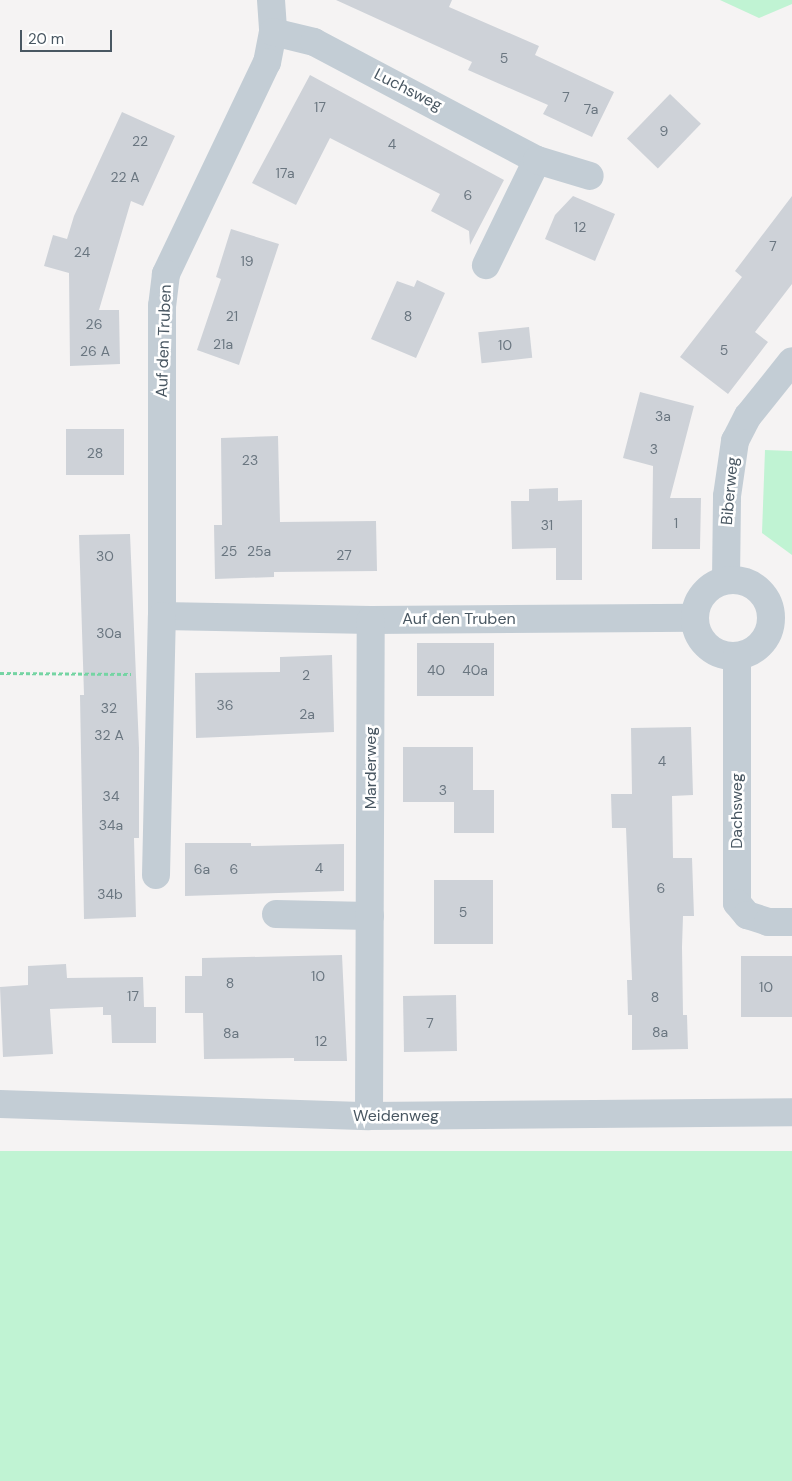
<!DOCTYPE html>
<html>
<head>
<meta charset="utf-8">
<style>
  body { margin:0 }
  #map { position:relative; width:792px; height:1481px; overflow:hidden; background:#f5f3f3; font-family:"DM Sans",sans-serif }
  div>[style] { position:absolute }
  .green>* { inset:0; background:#c0f3d3; transform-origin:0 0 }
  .building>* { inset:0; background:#ced2d8; transform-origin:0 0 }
  .path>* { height:3px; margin-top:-1.5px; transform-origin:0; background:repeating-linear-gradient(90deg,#75d4a3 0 4px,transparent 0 6.5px) }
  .minor>* { height:28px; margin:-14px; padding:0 14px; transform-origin:14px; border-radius:14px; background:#c3cdd5 }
  .minor>.ring { margin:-14px; padding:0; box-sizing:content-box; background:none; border:28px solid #c3cdd5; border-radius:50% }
  span { translate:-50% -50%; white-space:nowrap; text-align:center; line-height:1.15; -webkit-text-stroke:5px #fff; paint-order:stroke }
  .number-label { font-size:14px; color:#6a7680 }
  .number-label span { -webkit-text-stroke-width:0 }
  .street-label { font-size:16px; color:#495762 }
  .scale { position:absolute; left:20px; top:30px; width:92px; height:22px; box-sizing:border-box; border:2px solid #495762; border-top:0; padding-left:6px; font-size:15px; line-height:18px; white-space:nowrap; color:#495762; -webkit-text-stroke:4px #fff; paint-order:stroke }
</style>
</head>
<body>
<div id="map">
  <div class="green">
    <i style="clip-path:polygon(720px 0,792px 0,792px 4px,759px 18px)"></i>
    <i style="clip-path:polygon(765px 450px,792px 451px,792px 555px,762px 533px)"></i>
    <i style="left:792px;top:1151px;width:330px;height:792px;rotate:90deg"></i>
  </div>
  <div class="building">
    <i style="clip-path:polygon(336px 0,452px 0,449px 7px,539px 46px,535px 55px,614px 92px,592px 137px,543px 114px,548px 105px,468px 70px,472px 62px)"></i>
    <i style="clip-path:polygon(310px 75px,504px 180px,470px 245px,469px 231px,431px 211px,440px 194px,330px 138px,296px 205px,252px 183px)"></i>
    <i style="left:670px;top:94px;width:43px;height:62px;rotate:44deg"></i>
    <i style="clip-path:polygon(122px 112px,175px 136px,143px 206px,131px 201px,99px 310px,119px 310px,120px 364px,70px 366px,69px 273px,44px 266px,53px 235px,67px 239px,74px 216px)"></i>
    <i style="clip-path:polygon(573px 196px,615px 214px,595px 261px,545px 239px,555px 215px)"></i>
    <i style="clip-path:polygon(792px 196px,792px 284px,755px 332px,768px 342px,728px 394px,680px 357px,742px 277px,735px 271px)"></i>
    <i style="clip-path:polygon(231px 229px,279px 244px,239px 365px,197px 350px,221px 279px,216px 277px)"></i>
    <i style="clip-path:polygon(417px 280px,445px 293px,416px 358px,371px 339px,397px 281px,414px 287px)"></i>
    <i style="left:529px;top:327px;width:31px;height:51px;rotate:84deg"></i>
    <i style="clip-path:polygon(640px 392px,694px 406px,670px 498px,701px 498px,700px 549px,652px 549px,653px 466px,623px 458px)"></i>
    <i style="left:124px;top:429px;width:46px;height:58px;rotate:90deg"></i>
    <i style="clip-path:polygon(278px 436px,280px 522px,376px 521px,377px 571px,274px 572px,274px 577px,215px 579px,214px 525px,222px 525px,221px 438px)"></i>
    <i style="clip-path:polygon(558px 488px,558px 501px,582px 500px,582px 580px,556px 580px,556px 548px,512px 549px,511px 501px,529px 501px,529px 489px)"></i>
    <i style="clip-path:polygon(130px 534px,139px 748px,139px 838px,134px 838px,136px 917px,84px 919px,80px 695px,84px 695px,79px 535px)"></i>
    <i style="left:417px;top:643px;width:77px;height:53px"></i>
    <i style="clip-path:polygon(332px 655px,334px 732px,196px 738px,195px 673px,280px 672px,280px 657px)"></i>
    <i style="clip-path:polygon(691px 727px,693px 795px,672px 796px,673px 858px,692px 858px,694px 916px,683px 916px,682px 947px,683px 1015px,687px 1015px,688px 1049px,632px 1050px,632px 1015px,628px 1015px,627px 980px,632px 980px,626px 828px,612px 828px,611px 794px,632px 794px,631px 728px)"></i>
    <i style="clip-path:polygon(403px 747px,473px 747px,473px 790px,494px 790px,494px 833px,454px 833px,454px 802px,403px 802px)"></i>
    <i style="clip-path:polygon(185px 843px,251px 843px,251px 846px,344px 844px,344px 891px,185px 896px)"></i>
    <i style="left:434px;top:880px;width:59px;height:64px"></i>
    <i style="clip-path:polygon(342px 955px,347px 1061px,294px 1061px,294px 1058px,204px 1059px,203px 1013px,185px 1013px,185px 976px,202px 976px,202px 958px)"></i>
    <i style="left:741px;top:956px;width:51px;height:61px"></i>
    <i style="clip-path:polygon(66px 964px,67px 978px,143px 977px,144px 1007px,156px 1007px,156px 1043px,112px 1043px,111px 1015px,103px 1015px,103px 1007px,50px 1009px,53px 1054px,3px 1057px,0 987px,28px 985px,28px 966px)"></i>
    <i style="left:456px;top:995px;width:56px;height:53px;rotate:89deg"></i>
  </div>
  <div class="path">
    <i style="left:0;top:673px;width:131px;rotate:0.4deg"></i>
  </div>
  <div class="minor">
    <i style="left:271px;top:0;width:32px;rotate:86deg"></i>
    <i style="left:273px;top:32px;width:31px;rotate:101deg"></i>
    <i style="left:267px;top:62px;width:235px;rotate:115.5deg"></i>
    <i style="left:166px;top:274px;width:32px;rotate:97deg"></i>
    <i style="left:162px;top:306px;width:310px;rotate:90deg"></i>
    <i style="left:162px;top:616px;width:209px;rotate:1.1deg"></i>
    <i style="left:371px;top:620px;width:324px;rotate:-0.4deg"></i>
    <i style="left:273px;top:32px;width:42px;rotate:13.7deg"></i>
    <i style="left:314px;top:42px;width:252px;rotate:27.9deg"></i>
    <i style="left:537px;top:160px;width:117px;rotate:115.9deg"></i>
    <i style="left:537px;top:160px;width:55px;rotate:16.8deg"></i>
    <i style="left:726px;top:580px;width:84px;rotate:-89.3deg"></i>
    <i style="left:727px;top:496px;width:56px;rotate:-81.7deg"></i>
    <i style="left:735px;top:441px;width:28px;rotate:-63deg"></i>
    <i style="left:748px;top:416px;width:70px;rotate:-51.3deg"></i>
    <i class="ring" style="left:695px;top:580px;width:48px;height:48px"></i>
    <i style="left:737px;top:656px;width:247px;rotate:90deg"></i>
    <i style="left:737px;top:903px;width:16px;rotate:50deg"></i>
    <i style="left:747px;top:915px;width:22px;rotate:18deg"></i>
    <i style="left:768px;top:922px;width:24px"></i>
    <i style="left:156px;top:875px;width:259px;rotate:-88.7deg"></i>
    <i style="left:276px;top:914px;width:94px;rotate:1.2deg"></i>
    <i style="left:0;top:1104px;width:369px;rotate:1.9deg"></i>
    <i style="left:369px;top:1116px;width:423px;rotate:-0.5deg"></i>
    <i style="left:369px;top:1116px;width:496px;rotate:-89.8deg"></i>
  </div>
  <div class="number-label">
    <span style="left:504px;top:58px">5</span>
    <span style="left:566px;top:97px">7</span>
    <span style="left:320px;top:107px">17</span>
    <span style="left:591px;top:109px">7a</span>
    <span style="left:664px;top:131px">9</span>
    <span style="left:140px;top:141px">22</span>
    <span style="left:392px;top:144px">4</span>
    <span style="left:285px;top:173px">17a</span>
    <span style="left:125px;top:177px">22 A</span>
    <span style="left:468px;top:195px">6</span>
    <span style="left:580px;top:227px">12</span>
    <span style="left:773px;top:246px">7</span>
    <span style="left:82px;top:252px">24</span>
    <span style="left:247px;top:261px">19</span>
    <span style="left:232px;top:316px">21</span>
    <span style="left:408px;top:316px">8</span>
    <span style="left:94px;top:324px">26</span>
    <span style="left:223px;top:344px">21a</span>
    <span style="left:505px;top:345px">10</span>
    <span style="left:724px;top:350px">5</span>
    <span style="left:95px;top:351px">26 A</span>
    <span style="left:663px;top:416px">3a</span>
    <span style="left:654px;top:449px">3</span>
    <span style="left:95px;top:453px">28</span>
    <span style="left:250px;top:460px">23</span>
    <span style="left:676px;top:523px">1</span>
    <span style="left:547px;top:525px">31</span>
    <span style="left:229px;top:551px">25</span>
    <span style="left:259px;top:551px">25a</span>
    <span style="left:344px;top:555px">27</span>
    <span style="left:105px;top:556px">30</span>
    <span style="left:109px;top:633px">30a</span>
    <span style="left:436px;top:670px">40</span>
    <span style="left:475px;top:670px">40a</span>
    <span style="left:306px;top:675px">2</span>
    <span style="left:225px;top:705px">36</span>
    <span style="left:109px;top:708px">32</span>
    <span style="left:307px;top:714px">2a</span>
    <span style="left:109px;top:735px">32 A</span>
    <span style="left:662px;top:761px">4</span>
    <span style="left:443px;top:790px">3</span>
    <span style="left:111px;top:796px">34</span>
    <span style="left:111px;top:825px">34a</span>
    <span style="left:319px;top:868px">4</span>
    <span style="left:202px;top:869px">6a</span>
    <span style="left:234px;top:869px">6</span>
    <span style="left:661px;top:888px">6</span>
    <span style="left:110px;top:894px">34b</span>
    <span style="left:463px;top:912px">5</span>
    <span style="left:318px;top:976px">10</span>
    <span style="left:230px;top:983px">8</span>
    <span style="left:766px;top:987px">10</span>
    <span style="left:133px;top:996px">17</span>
    <span style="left:655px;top:997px">8</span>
    <span style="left:430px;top:1023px">7</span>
    <span style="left:660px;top:1032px">8a</span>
    <span style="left:231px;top:1033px">8a</span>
    <span style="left:321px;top:1041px">12</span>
  </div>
  <div class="street-label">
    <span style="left:408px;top:90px;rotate:27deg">Luchsweg</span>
    <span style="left:164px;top:341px;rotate:-88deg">Auf den Truben</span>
    <span style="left:730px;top:491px;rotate:-85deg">Biberweg</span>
    <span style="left:459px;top:619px">Auf den Truben</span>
    <span style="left:371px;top:768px;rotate:-90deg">Marderweg</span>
    <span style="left:737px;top:811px;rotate:-90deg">Dachsweg</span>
    <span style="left:396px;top:1116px">Weidenweg</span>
  </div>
  <div class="scale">20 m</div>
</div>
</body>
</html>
